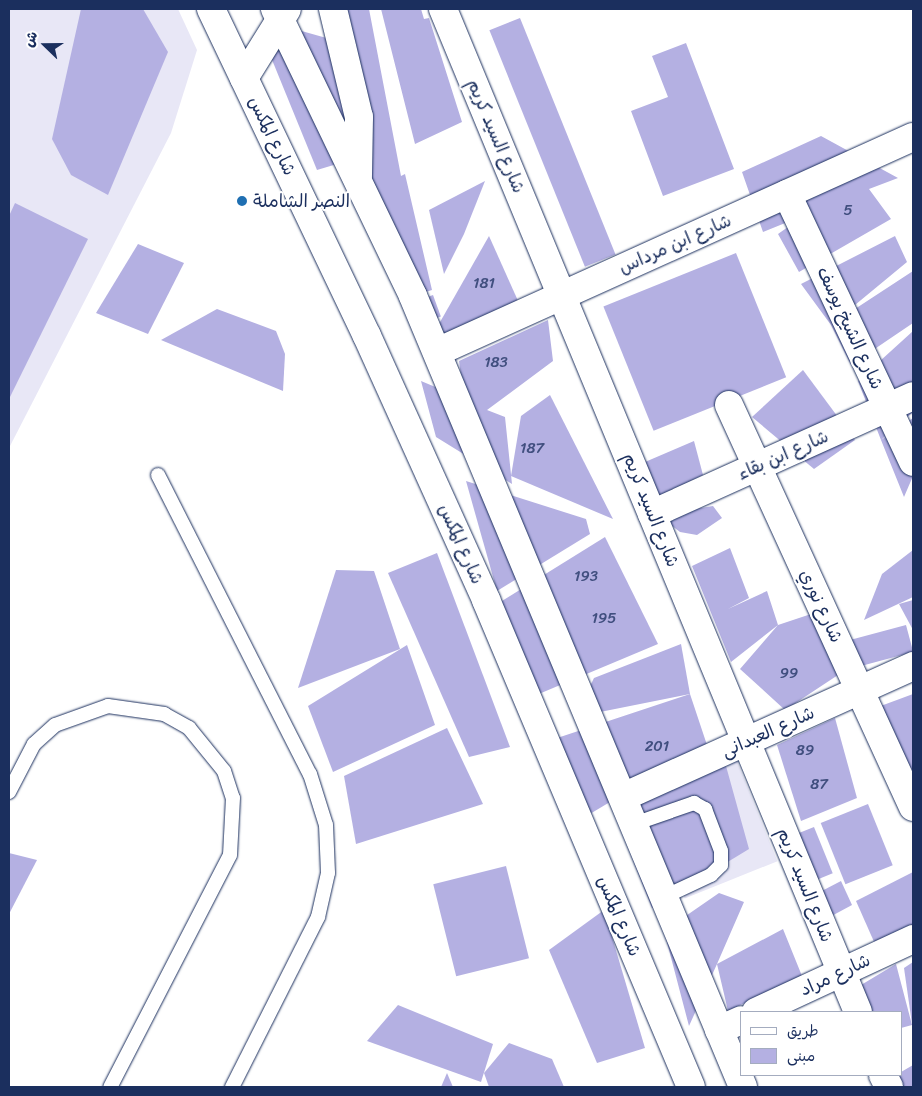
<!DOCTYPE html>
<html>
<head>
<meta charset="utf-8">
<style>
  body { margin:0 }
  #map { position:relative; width:922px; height:1096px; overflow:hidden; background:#fff; font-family:Sriracha,"Playpen Sans Arabic",sans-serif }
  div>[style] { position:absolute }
  .built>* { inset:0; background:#e8e7f6; transform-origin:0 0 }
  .building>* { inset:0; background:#b4b0e2; transform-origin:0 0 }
  .roads { filter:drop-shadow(0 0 1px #1b2f5e) drop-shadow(0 0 1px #1b2f5e) }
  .lane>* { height:14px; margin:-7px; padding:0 7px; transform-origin:7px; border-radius:7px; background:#fff }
  .street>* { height:28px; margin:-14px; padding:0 14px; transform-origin:14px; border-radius:14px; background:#fff }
  .primary>* { height:28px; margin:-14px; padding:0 14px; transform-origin:14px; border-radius:14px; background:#fff }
  .dots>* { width:14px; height:14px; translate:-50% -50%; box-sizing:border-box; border:2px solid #fff; border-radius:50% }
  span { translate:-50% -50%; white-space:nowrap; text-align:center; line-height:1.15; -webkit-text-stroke:4px #fff; paint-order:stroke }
  .number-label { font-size:15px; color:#414f7f }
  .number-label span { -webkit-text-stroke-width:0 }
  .street-label { font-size:18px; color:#1b2f5e }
  .poi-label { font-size:18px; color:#1b2f5e }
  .left { translate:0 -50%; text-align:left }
  .frame { position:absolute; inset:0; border:10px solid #1b2f5e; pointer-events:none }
  .legend { position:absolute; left:740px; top:1011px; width:162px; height:65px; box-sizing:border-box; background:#fff; border:1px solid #a4acbf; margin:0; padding:6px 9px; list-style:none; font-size:15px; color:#1b2f5e }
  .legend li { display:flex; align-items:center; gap:10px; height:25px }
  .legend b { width:25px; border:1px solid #a4acbf }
  .north { position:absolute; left:20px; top:20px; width:50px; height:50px; -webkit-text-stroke:4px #fff; paint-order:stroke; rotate:292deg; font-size:14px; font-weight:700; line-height:20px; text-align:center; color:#1b2f5e }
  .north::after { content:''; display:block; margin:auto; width:18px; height:22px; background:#1b2f5e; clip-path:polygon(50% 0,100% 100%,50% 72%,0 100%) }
</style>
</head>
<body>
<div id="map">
  <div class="built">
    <i style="clip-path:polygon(9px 9px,178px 9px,197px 50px,171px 133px,9px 448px)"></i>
    <i style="left:737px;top:761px;width:108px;height:100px;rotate:68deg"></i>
  </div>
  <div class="building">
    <i style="clip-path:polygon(81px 9px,143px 9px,168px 52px,108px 195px,71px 175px,52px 139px)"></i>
    <i style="clip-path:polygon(334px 9px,369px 9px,401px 176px,405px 174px,432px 290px,413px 296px,366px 189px)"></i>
    <i style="clip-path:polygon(381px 9px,421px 9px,424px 19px,429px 18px,462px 122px,415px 144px)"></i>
    <i style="left:520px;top:18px;width:255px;height:33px;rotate:68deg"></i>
    <i style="clip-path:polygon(291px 28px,337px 41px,359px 156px)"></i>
    <i style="clip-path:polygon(286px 40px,347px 161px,317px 170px,268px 50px)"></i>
    <i style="clip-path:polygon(686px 43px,734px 169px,663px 196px,631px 111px,668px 97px,652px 56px)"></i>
    <i style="clip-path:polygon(821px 136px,898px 178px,869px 189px,891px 219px,799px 272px,778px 234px,805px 215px,763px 232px,742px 172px)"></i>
    <i style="clip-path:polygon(485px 181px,464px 234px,444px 274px,429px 210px)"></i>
    <i style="clip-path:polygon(15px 203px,88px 239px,9px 399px,9px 216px)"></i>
    <i style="clip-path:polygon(489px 236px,519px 303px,423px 352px)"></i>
    <i style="clip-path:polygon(895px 236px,907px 262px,832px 324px,913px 271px,913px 323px,851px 365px,831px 325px,801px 284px)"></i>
    <i style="clip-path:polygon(138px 244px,184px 263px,148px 334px,96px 313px)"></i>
    <i style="left:736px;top:253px;width:134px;height:143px;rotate:68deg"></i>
    <i style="left:433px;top:295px;width:23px;height:13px;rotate:70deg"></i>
    <i style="clip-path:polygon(217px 309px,276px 331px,285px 354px,283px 391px,161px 340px)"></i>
    <i style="clip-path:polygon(548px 320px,553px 361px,487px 410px,505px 417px,512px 484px,436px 437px,421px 381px,464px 399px,459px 361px)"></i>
    <i style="clip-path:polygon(913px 331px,913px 412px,881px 440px,913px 418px,913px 476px,904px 497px,881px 440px,858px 381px)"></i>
    <i style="clip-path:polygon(803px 370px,855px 440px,814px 469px,752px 417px)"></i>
    <i style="clip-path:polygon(550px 395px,613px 519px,511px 476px,521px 416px)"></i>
    <i style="clip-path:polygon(694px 441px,703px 475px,654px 499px,638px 465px)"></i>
    <i style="clip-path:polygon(466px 481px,586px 519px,590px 534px,497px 591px)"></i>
    <i style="clip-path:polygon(713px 506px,722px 518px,697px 535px,680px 532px,658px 515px)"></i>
    <i style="clip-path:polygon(605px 537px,658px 644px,534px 696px,489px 609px)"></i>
    <i style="clip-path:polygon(730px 548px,749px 598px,728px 609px,767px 591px,778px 625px,811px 614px,838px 675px,785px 710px,740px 669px,778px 625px,731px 662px,692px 566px)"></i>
    <i style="clip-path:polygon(913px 550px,913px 597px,864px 620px,882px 574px)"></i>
    <i style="clip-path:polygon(437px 553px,510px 747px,469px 757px,388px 573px)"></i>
    <i style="clip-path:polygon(336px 570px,374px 571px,400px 649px,298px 688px)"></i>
    <i style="clip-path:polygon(913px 600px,913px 630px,899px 604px)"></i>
    <i style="left:906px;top:625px;width:28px;height:58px;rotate:75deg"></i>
    <i style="clip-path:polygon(681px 644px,690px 694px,575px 717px,594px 678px)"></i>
    <i style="clip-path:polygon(407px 645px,435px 725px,333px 772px,308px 706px)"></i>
    <i style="clip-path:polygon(690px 694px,707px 745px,614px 800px,726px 766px,749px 849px,652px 908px,610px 802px,568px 827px,533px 746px)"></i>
    <i style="clip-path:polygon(913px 694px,913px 771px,905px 773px,878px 707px)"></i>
    <i style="clip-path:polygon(835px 718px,857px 798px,801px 821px,777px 745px)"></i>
    <i style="clip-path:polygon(447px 728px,483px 804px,356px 844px,344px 776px)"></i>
    <i style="left:868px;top:804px;width:66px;height:51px;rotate:68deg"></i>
    <i style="left:814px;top:827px;width:50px;height:25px;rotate:68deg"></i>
    <i style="clip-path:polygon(9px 853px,37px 860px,9px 914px)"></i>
    <i style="left:506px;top:866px;width:95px;height:75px;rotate:76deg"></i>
    <i style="clip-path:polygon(913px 872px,913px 927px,875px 944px,856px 901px)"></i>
    <i style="clip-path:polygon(841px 881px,852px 905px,826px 919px,816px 894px)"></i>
    <i style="clip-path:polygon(719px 893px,744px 902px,717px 964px,783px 929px,802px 976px,728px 1011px,717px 964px,689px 1026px,664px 931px)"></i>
    <i style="clip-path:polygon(604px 910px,645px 1048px,597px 1063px,549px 950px)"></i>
    <i style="clip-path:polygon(913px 962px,913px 1024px,912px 1024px,904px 968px)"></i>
    <i style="clip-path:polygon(896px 964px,912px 1025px,901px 1028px,901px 1012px,865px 1012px,856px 988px)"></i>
    <i style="clip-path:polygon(398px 1005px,493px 1044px,481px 1082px,367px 1041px)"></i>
    <i style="clip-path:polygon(509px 1043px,552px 1059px,564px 1087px,489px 1087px,484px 1073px)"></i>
    <i style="clip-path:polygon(913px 1065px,913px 1087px,900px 1087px,896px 1075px)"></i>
    <i style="clip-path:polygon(447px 1073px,453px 1087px,441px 1087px)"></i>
  </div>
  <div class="roads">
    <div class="lane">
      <i style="left:158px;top:475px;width:335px;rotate:63.1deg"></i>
      <i style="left:310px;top:774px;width:53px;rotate:72.6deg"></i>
      <i style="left:326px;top:825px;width:48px;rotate:87.6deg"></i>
      <i style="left:328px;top:873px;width:45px;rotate:102.8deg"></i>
      <i style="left:318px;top:917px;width:191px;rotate:116.8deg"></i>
      <i style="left:9px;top:792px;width:54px;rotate:-62.5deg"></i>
      <i style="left:34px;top:744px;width:28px;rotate:-42deg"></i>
      <i style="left:55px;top:725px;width:56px;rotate:-19.7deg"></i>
      <i style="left:108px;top:706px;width:57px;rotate:8.1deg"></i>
      <i style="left:164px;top:714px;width:29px;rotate:29deg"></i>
      <i style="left:189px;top:728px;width:55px;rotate:50.9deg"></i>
      <i style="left:224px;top:771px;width:28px;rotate:72deg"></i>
      <i style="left:233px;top:798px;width:57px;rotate:93deg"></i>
      <i style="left:230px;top:855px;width:261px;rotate:117.3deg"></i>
      <i style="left:634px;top:824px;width:64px;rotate:-19.3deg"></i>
      <i style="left:694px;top:803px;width:13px;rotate:29deg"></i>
      <i style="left:705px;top:809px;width:45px;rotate:69.1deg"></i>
      <i style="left:721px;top:851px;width:14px;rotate:90deg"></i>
      <i style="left:721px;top:865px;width:14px;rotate:135deg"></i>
      <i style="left:711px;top:875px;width:52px;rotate:154.9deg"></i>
    </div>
    <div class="street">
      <i style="left:443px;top:9px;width:1085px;rotate:67.52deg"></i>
      <i style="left:244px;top:78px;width:81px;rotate:-58.1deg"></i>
      <i style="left:787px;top:194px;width:296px;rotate:64.8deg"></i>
      <i style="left:437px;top:352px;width:522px;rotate:-24.31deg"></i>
      <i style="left:729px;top:405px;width:442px;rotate:65.4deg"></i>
      <i style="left:652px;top:514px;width:286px;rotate:-24.3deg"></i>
      <i style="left:623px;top:797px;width:318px;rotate:-24.3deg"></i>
      <i style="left:756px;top:1012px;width:173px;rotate:-24.9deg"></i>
      <i style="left:719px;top:1030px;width:24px;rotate:-24deg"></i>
      <i style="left:883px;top:1075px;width:13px;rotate:63deg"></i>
    </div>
    <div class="primary">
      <i style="left:211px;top:9px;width:362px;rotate:64.5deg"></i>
      <i style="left:367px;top:336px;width:290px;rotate:65.7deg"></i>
      <i style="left:486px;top:600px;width:528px;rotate:67.17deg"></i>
      <i style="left:275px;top:9px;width:318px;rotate:64.3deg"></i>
      <i style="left:413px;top:296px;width:857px;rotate:67.35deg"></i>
      <i style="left:333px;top:9px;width:111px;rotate:76.5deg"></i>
      <i style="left:359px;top:117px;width:60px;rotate:91deg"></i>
    </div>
  </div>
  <div class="dots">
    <i style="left:242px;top:201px;background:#1f6fb2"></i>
  </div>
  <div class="number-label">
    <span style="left:848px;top:211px">5</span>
    <span style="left:484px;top:284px">181</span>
    <span style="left:496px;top:363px">183</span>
    <span style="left:532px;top:449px">187</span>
    <span style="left:586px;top:577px">193</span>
    <span style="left:604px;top:619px">195</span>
    <span style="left:789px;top:674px">99</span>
    <span style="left:657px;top:747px">201</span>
    <span style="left:805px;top:751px">89</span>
    <span style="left:819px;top:785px">87</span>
  </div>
  <div class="street-label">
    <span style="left:272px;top:136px;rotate:64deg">شارع المكس</span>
    <span style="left:496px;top:136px;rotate:67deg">شارع السيد كريم</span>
    <span style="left:675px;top:244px;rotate:-24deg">شارع ابن مرداس</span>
    <span style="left:850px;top:328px;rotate:65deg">شارع الشيخ يوسف</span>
    <span style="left:783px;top:455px;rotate:-24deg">شارع ابن بقاء</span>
    <span style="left:651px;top:510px;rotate:68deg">شارع السيد كريم</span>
    <span style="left:461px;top:544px;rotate:66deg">شارع المكس</span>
    <span style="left:821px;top:606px;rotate:65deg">شارع نوري</span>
    <span style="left:768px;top:732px;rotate:-24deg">شارع العبدانى</span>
    <span style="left:805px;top:885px;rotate:68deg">شارع السيد كريم</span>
    <span style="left:619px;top:916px;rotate:67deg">شارع المكس</span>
    <span style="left:835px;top:975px;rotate:-25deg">شارع مراد</span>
  </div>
  <div class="poi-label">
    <span class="left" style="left:253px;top:201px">النصر الشاملة</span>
  </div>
  <div class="frame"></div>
  <ul class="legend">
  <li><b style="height:6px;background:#fff"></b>طريق</li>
  <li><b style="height:14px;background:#b4b0e2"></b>مبنى</li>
  </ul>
  <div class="north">ش</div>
</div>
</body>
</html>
